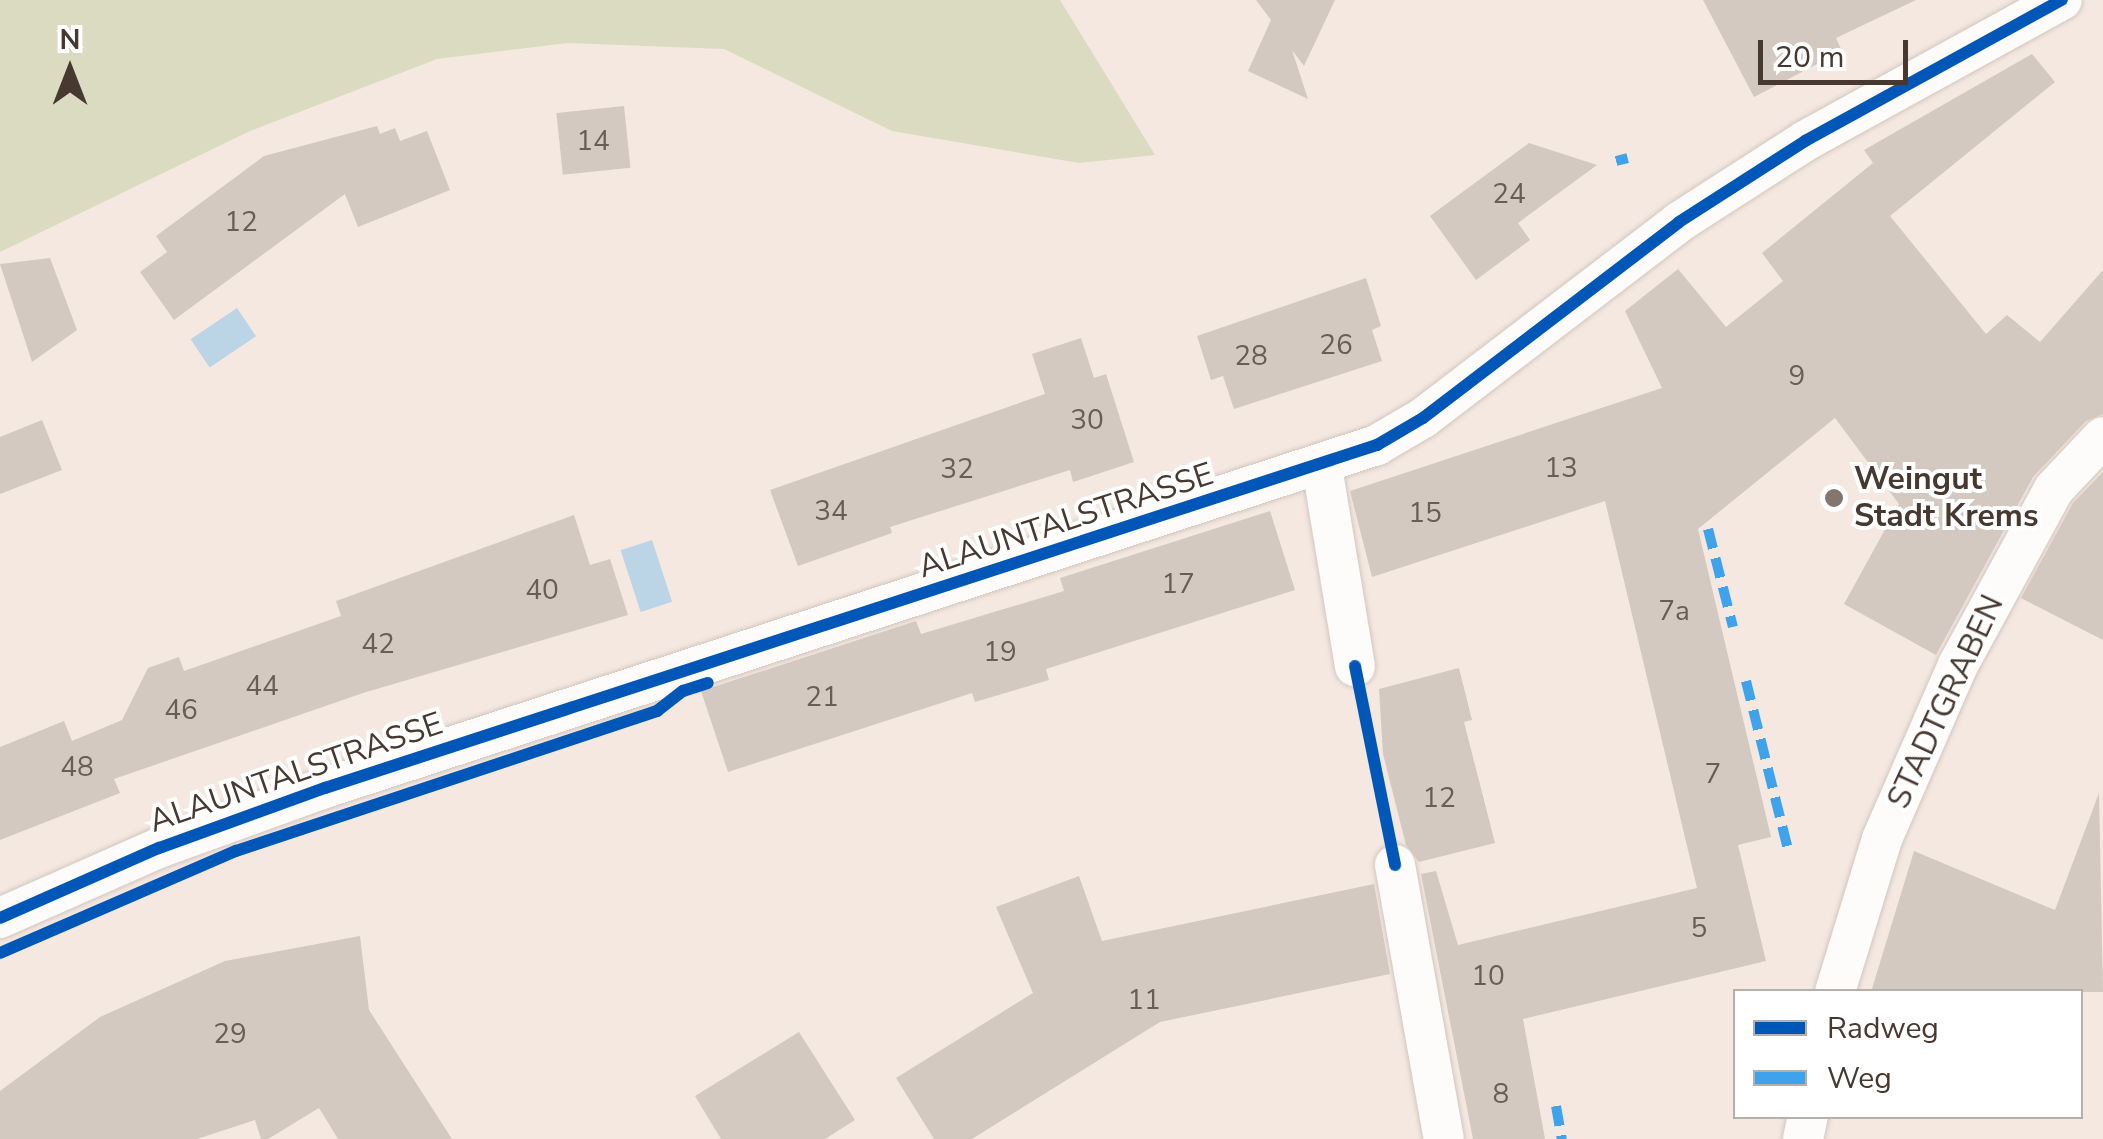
<!DOCTYPE html>
<html>
<head>
<meta charset="utf-8">
<style>
  body { margin:0 }
  #map { position:relative; width:2103px; height:1139px; overflow:hidden; background:#f4e8e1; font-family:"Nunito Sans",sans-serif }
  div>[style] { position:absolute }
  .green>* { inset:0; background:#dadbc1 }
  .water>* { inset:0; background:#bbd4e6; transform-origin:0 0 }
  .building>* { inset:0; background:#d4c9c1; transform-origin:0 0 }
  .roads { filter:drop-shadow(0 0 2px #d2c6bf) drop-shadow(0 0 2px #d2c6bf) }
  .minor>* { height:40px; margin:-20px; padding:0 20px; transform-origin:20px; border-radius:20px; background:#fdfcfa }
  .quiet>* { height:10px; margin-top:-5px; transform-origin:0; background:repeating-linear-gradient(90deg,#3fa3eb 0 20px,transparent 0 30px) }
  .cycleway>* { height:12px; margin:-6px; padding:0 6px; transform-origin:6px; border-radius:6px; background:#0057b8 }
  .dots>* { width:28px; height:28px; translate:-50% -50%; box-sizing:border-box; border:5px solid #fff; border-radius:50% }
  span { translate:-50% -50%; white-space:nowrap; text-align:center; line-height:1.15; -webkit-text-stroke:8px #fff; paint-order:stroke }
  .number-label { font-size:28px; color:#6a5d54 }
  .number-label span { -webkit-text-stroke-width:0 }
  .poi-label { font-size:32px; color:#473930; font-weight:700 }
  .left { translate:0 -50%; text-align:left }
  .street-label { font-size:32px; color:#473930 }
  .legend { position:absolute; left:1733px; top:989px; width:350px; height:130px; box-sizing:border-box; background:#fff; border:2px solid #b5b0ac; margin:0; padding:12px 18px; list-style:none; font-size:30px; color:#473930 }
  .legend li { display:flex; align-items:center; gap:20px; height:50px }
  .legend b { width:50px; border:2px solid #b5b0ac }
  .north { position:absolute; left:20px; top:20px; width:100px; height:100px; -webkit-text-stroke:8px #fff; paint-order:stroke; rotate:0deg; font-size:28px; font-weight:700; line-height:40px; text-align:center; color:#473930 }
  .north::after { content:''; display:block; margin:auto; width:35px; height:45px; background:#473930; clip-path:polygon(50% 0,100% 100%,50% 72%,0 100%) }
  .scale { position:absolute; left:1758px; top:40px; width:150px; height:45px; box-sizing:border-box; border:5px solid #473930; border-top:0; padding-left:12px; font-size:30px; line-height:35px; white-space:nowrap; color:#473930; -webkit-text-stroke:8px #fff; paint-order:stroke }
</style>
</head>
<body>
<div id="map">
  <div class="green">
    <i style="clip-path:polygon(0 0,1060px 0,1155px 155px,1079px 163px,892px 131px,724px 49px,568px 43px,437px 59px,250px 131px,0 252px)"></i>
  </div>
  <div class="water">
    <i style="left:237px;top:308px;width:34px;height:56px;rotate:56deg"></i>
    <i style="left:652px;top:540px;width:65px;height:33px;rotate:72deg"></i>
  </div>
  <div class="building">
    <i style="clip-path:polygon(1256px 0,1335px 0,1304px 66px,1292px 50px,1308px 99px,1248px 71px,1271px 20px)"></i>
    <i style="clip-path:polygon(1703px 0,1916px 0,1836px 38px,1842px 51px,1754px 97px)"></i>
    <i style="clip-path:polygon(2032px 54px,2055px 82px,1890px 216px,1986px 334px,2007px 315px,2040px 342px,2103px 270px,2103px 414px,2086px 421px,2033px 477px,1936px 655px,1844px 604px,1899px 504px,1835px 418px,1698px 529px,1771px 837px,1738px 845px,1766px 961px,1523px 1019px,1545px 1139px,1473px 1139px,1421px 874px,1436px 871px,1458px 945px,1697px 888px,1605px 501px,1372px 577px,1350px 491px,1662px 388px,1625px 311px,1678px 269px,1726px 327px,1783px 281px,1762px 253px,1873px 163px,1864px 150px)"></i>
    <i style="left:624px;top:106px;width:62px;height:68px;rotate:84deg"></i>
    <i style="clip-path:polygon(377px 126px,380px 134px,395px 128px,400px 141px,427px 131px,450px 190px,358px 227px,345px 194px,174px 320px,140px 272px,167px 252px,156px 236px,264px 156px)"></i>
    <i style="clip-path:polygon(1529px 143px,1597px 165px,1518px 223px,1530px 240px,1476px 280px,1430px 216px)"></i>
    <i style="clip-path:polygon(50px 258px,77px 330px,32px 362px,0 264px)"></i>
    <i style="clip-path:polygon(1366px 278px,1381px 326px,1372px 330px,1382px 361px,1234px 409px,1223px 376px,1211px 380px,1197px 336px)"></i>
    <i style="clip-path:polygon(1081px 338px,1094px 378px,1106px 374px,1134px 462px,1073px 482px,1070px 470px,890px 527px,892px 533px,798px 566px,770px 490px,1045px 394px,1032px 354px)"></i>
    <i style="clip-path:polygon(42px 420px,62px 470px,0 494px,0 437px)"></i>
    <i style="clip-path:polygon(2103px 472px,2103px 640px,2021px 598px,2073px 503px)"></i>
    <i style="clip-path:polygon(1270px 511px,1295px 590px,1046px 669px,1049px 680px,975px 702px,972px 693px,728px 772px,701px 691px,916px 621px,921px 634px,1064px 591px,1060px 578px)"></i>
    <i style="clip-path:polygon(574px 515px,590px 565px,610px 559px,628px 615px,363px 693px,114px 779px,120px 793px,0 840px,0 747px,64px 721px,72px 741px,122px 720px,148px 668px,179px 657px,184px 671px,341px 616px,336px 601px)"></i>
    <i style="clip-path:polygon(1459px 668px,1472px 720px,1464px 722px,1495px 843px,1419px 862px,1406px 845px,1383px 754px,1379px 689px)"></i>
    <i style="clip-path:polygon(2099px 793px,2103px 992px,1871px 992px,1914px 851px,2055px 910px)"></i>
    <i style="clip-path:polygon(1079px 876px,1102px 941px,1374px 884px,1390px 974px,1160px 1022px,972px 1139px,934px 1139px,896px 1078px,1033px 993px,996px 907px)"></i>
    <i style="clip-path:polygon(360px 936px,369px 1010px,452px 1139px,338px 1139px,319px 1108px,268px 1139px,261px 1139px,255px 1120px,197px 1139px,0 1139px,0 1091px,100px 1017px,225px 961px)"></i>
    <i style="clip-path:polygon(799px 1032px,855px 1120px,825px 1139px,721px 1139px,695px 1096px)"></i>
  </div>
  <div class="roads">
    <div class="minor">
      <i style="left:1322px;top:467px;width:202px;rotate:80.6deg"></i>
      <i style="left:1395px;top:865px;width:278px;rotate:79.9deg"></i>
      <i style="left:0;top:918px;width:174px;rotate:-23.8deg"></i>
      <i style="left:159px;top:848px;width:177px;rotate:-19.9deg"></i>
      <i style="left:325px;top:788px;width:1107px;rotate:-18.06deg"></i>
      <i style="left:1377px;top:445px;width:53px;rotate:-30.4deg"></i>
      <i style="left:1423px;top:418px;width:322px;rotate:-37.4deg"></i>
      <i style="left:1679px;top:222px;width:150px;rotate:-32.7deg"></i>
      <i style="left:1805px;top:141px;width:293px;rotate:-28.8deg"></i>
      <i style="left:1835px;top:992px;width:160px;rotate:-72.9deg"></i>
      <i style="left:1882px;top:839px;width:190px;rotate:-66.4deg"></i>
      <i style="left:1958px;top:665px;width:200px;rotate:-61.4deg"></i>
      <i style="left:2054px;top:489px;width:71px;rotate:-46.7deg"></i>
      <i style="left:1803px;top:1139px;width:24px;rotate:-78deg"></i>
    </div>
  </div>
  <div class="quiet">
    <i style="left:1616px;top:161px;width:12px;rotate:-14deg"></i>
    <i style="left:1708px;top:529px;width:101px;rotate:75.7deg"></i>
    <i style="left:1746px;top:681px;width:177px;rotate:76deg"></i>
    <i style="left:1556px;top:1106px;width:34px;rotate:80deg"></i>
  </div>
  <div class="cycleway">
    <i style="left:1355px;top:666px;width:203px;rotate:78.6deg"></i>
    <i style="left:0;top:918px;width:174px;rotate:-23.8deg"></i>
    <i style="left:159px;top:848px;width:177px;rotate:-19.9deg"></i>
    <i style="left:325px;top:788px;width:1107px;rotate:-18.06deg"></i>
    <i style="left:1377px;top:445px;width:53px;rotate:-30.4deg"></i>
    <i style="left:1423px;top:418px;width:322px;rotate:-37.4deg"></i>
    <i style="left:1679px;top:222px;width:150px;rotate:-32.7deg"></i>
    <i style="left:1805px;top:141px;width:293px;rotate:-28.8deg"></i>
    <i style="left:0;top:953px;width:257px;rotate:-23.4deg"></i>
    <i style="left:236px;top:851px;width:444px;rotate:-18.4deg"></i>
    <i style="left:657px;top:711px;width:33px;rotate:-38deg"></i>
    <i style="left:683px;top:691px;width:26px;rotate:-18deg"></i>
  </div>
  <div class="dots">
    <i style="left:1834px;top:498px;background:#84766e"></i>
  </div>
  <div class="number-label">
    <span style="left:593px;top:141px">14</span>
    <span style="left:1509px;top:194px">24</span>
    <span style="left:241px;top:222px">12</span>
    <span style="left:1336px;top:345px">26</span>
    <span style="left:1251px;top:356px">28</span>
    <span style="left:1797px;top:376px">9</span>
    <span style="left:1087px;top:420px">30</span>
    <span style="left:1561px;top:468px">13</span>
    <span style="left:957px;top:469px">32</span>
    <span style="left:831px;top:511px">34</span>
    <span style="left:1425px;top:513px">15</span>
    <span style="left:1178px;top:584px">17</span>
    <span style="left:542px;top:590px">40</span>
    <span style="left:1674px;top:611px">7a</span>
    <span style="left:378px;top:644px">42</span>
    <span style="left:1000px;top:652px">19</span>
    <span style="left:262px;top:686px">44</span>
    <span style="left:822px;top:697px">21</span>
    <span style="left:181px;top:710px">46</span>
    <span style="left:77px;top:767px">48</span>
    <span style="left:1713px;top:774px">7</span>
    <span style="left:1439px;top:798px">12</span>
    <span style="left:1699px;top:928px">5</span>
    <span style="left:1488px;top:976px">10</span>
    <span style="left:1144px;top:1000px">11</span>
    <span style="left:230px;top:1034px">29</span>
    <span style="left:1501px;top:1094px">8</span>
  </div>
  <div class="poi-label">
    <span class="left" style="left:1854px;top:498px">Weingut<br>Stadt Krems</span>
  </div>
  <div class="street-label">
    <span style="left:1066px;top:521px;rotate:-18deg">ALAUNTALSTRASSE</span>
    <span style="left:1946px;top:702px;rotate:-65deg">STADTGRABEN</span>
    <span style="left:296px;top:773px;rotate:-19deg">ALAUNTALSTRASSE</span>
  </div>
  <ul class="legend">
  <li><b style="height:12px;background:#0057b8"></b>Radweg</li>
  <li><b style="height:12px;background:#3fa3eb"></b>Weg</li>
  </ul>
  <div class="north">N</div>
  <div class="scale">20 m</div>
</div>
</body>
</html>
